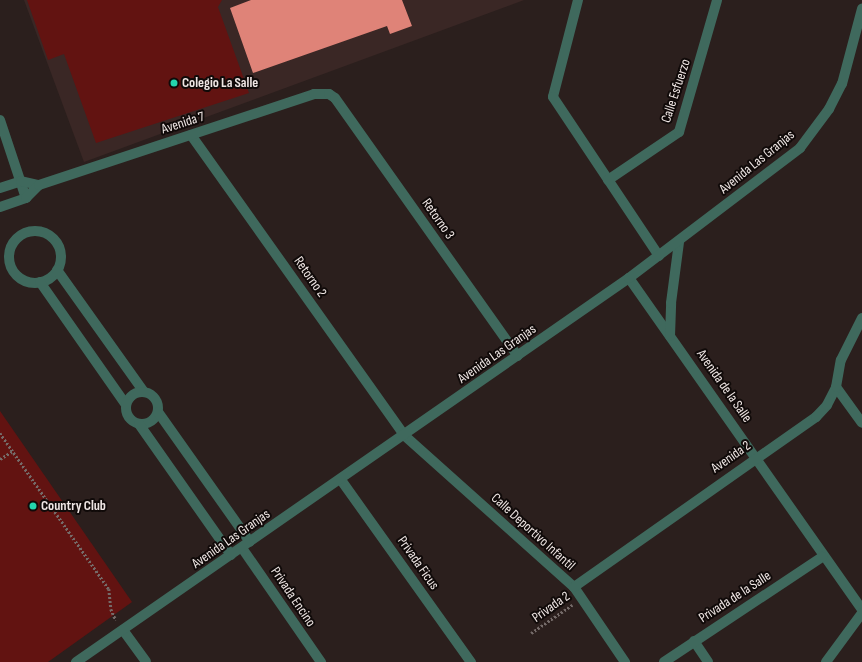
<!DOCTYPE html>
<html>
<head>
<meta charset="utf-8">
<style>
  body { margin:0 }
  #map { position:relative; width:862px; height:662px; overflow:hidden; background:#2b1f1d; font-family:"Sofia Sans Condensed",sans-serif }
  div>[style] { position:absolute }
  .built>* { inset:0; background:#3a2725 }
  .green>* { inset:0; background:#621311 }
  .building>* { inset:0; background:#df8378 }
  .path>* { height:2.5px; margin-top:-1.25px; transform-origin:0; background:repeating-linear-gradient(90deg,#756b69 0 2px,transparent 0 4px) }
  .minor>* { height:10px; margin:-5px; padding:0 5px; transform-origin:5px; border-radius:5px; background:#3f695d }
  .minor>.ring { margin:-5px; padding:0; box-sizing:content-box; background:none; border:10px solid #3f695d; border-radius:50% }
  .dots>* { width:11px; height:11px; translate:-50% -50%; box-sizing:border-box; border:2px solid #100a09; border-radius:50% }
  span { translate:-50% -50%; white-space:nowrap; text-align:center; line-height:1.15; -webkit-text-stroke:4px #100a09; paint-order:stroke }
  .poi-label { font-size:14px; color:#efe6e4; font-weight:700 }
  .left { translate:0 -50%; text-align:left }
  .street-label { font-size:14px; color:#efe6e4 }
</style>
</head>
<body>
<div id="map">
  <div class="built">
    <i style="clip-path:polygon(24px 0,524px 0,84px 162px)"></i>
  </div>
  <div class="green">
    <i style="clip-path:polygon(27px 0,222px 0,218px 7px,249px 93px,96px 143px,64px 54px,48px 60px)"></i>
    <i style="clip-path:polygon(0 411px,132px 602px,48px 662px,0 662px)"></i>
  </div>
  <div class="building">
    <i style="clip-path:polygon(251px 0,402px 0,412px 26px,390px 34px,387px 26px,253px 73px,230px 8px)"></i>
  </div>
  <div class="path">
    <i style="left:0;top:433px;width:190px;rotate:55.1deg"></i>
    <i style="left:109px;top:589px;width:20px;rotate:84deg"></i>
    <i style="left:111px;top:609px;width:12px;rotate:66deg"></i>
    <i style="left:0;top:459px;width:15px;rotate:-32deg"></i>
    <i style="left:531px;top:633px;width:50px;rotate:-34.3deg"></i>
  </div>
  <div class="minor">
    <i style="left:578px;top:0;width:100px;rotate:104.5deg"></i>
    <i style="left:553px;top:97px;width:191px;rotate:56.3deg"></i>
    <i style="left:0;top:120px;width:82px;rotate:71.6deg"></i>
    <i style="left:191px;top:135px;width:369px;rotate:54.6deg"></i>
    <i style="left:405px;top:436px;width:227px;rotate:41.8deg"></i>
    <i style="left:574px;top:587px;width:91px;rotate:55.8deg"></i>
    <i style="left:608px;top:180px;width:86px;rotate:-34.1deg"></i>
    <i style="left:679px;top:132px;width:137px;rotate:-73.9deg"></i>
    <i style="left:0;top:188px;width:22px;rotate:-18deg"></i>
    <i style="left:21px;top:181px;width:18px;rotate:13deg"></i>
    <i style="left:0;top:207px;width:28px;rotate:-19deg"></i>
    <i style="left:26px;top:198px;width:18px;rotate:-45deg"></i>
    <i style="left:39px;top:185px;width:290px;rotate:-18.3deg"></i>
    <i style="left:314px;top:94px;width:15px"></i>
    <i style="left:329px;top:94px;width:7px;rotate:34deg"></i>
    <i style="left:335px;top:98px;width:316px;rotate:54.7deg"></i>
    <i class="ring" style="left:9px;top:231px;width:42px;height:42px"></i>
    <i style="left:57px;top:270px;width:150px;rotate:54.5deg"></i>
    <i style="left:629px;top:278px;width:406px;rotate:54.9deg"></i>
    <i style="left:40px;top:282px;width:150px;rotate:55deg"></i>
    <i style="left:670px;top:336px;width:33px;rotate:-88deg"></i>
    <i style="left:671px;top:303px;width:62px;rotate:-82.5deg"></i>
    <i style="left:836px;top:387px;width:44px;rotate:54.2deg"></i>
    <i class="ring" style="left:126px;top:392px;width:22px;height:22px"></i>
    <i style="left:158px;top:412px;width:159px;rotate:54.7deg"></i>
    <i style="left:139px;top:424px;width:160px;rotate:54.9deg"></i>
    <i style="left:341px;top:480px;width:224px;rotate:54.5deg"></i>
    <i style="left:242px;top:548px;width:139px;rotate:55.3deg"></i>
    <i style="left:574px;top:587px;width:296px;rotate:-35.1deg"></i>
    <i style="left:816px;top:417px;width:16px;rotate:-47deg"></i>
    <i style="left:827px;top:405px;width:20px;rotate:-63deg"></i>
    <i style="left:836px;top:387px;width:27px;rotate:-80deg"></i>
    <i style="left:841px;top:360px;width:47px;rotate:-63.4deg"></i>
    <i style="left:123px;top:630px;width:39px;rotate:54deg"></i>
    <i style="left:694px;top:641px;width:25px;rotate:56deg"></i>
    <i style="left:76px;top:662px;width:673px;rotate:-34.78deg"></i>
    <i style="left:629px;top:278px;width:215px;rotate:-37.2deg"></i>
    <i style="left:800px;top:148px;width:49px;rotate:-53.4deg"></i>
    <i style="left:829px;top:109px;width:28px;rotate:-63deg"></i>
    <i style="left:842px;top:84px;width:78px;rotate:-75.1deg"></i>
    <i style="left:664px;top:662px;width:190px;rotate:-33.6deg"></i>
    <i style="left:826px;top:662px;width:61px;rotate:-53.7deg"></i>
  </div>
  <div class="dots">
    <i style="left:174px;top:83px;background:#24d5ae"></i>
    <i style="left:33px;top:506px;background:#24d5ae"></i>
  </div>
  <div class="poi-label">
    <span class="left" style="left:182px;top:83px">Colegio La Salle</span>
    <span class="left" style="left:41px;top:506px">Country Club</span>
  </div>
  <div class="street-label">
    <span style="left:676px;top:91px;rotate:-72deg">Calle Esfuerzo</span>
    <span style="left:183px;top:123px;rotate:-18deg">Avenida 7</span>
    <span style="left:757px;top:162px;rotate:-39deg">Avenida Las Granjas</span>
    <span style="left:438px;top:219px;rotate:55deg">Retorno 3</span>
    <span style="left:310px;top:277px;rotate:55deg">Retorno 2</span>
    <span style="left:497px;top:354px;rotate:-35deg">Avenida Las Granjas</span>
    <span style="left:724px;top:386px;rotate:55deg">Avenida de la Salle</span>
    <span style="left:731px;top:457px;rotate:-35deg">Avenida 2</span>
    <span style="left:533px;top:532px;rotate:42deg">Calle Deportivo Infantil</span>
    <span style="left:231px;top:539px;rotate:-35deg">Avenida Las Granjas</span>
    <span style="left:418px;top:563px;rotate:55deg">Privada Ficus</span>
    <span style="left:293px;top:597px;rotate:56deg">Privada Encino</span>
    <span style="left:735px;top:597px;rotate:-33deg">Privada de la Salle</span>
    <span style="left:551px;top:607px;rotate:-35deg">Privada 2</span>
  </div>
</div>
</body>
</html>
